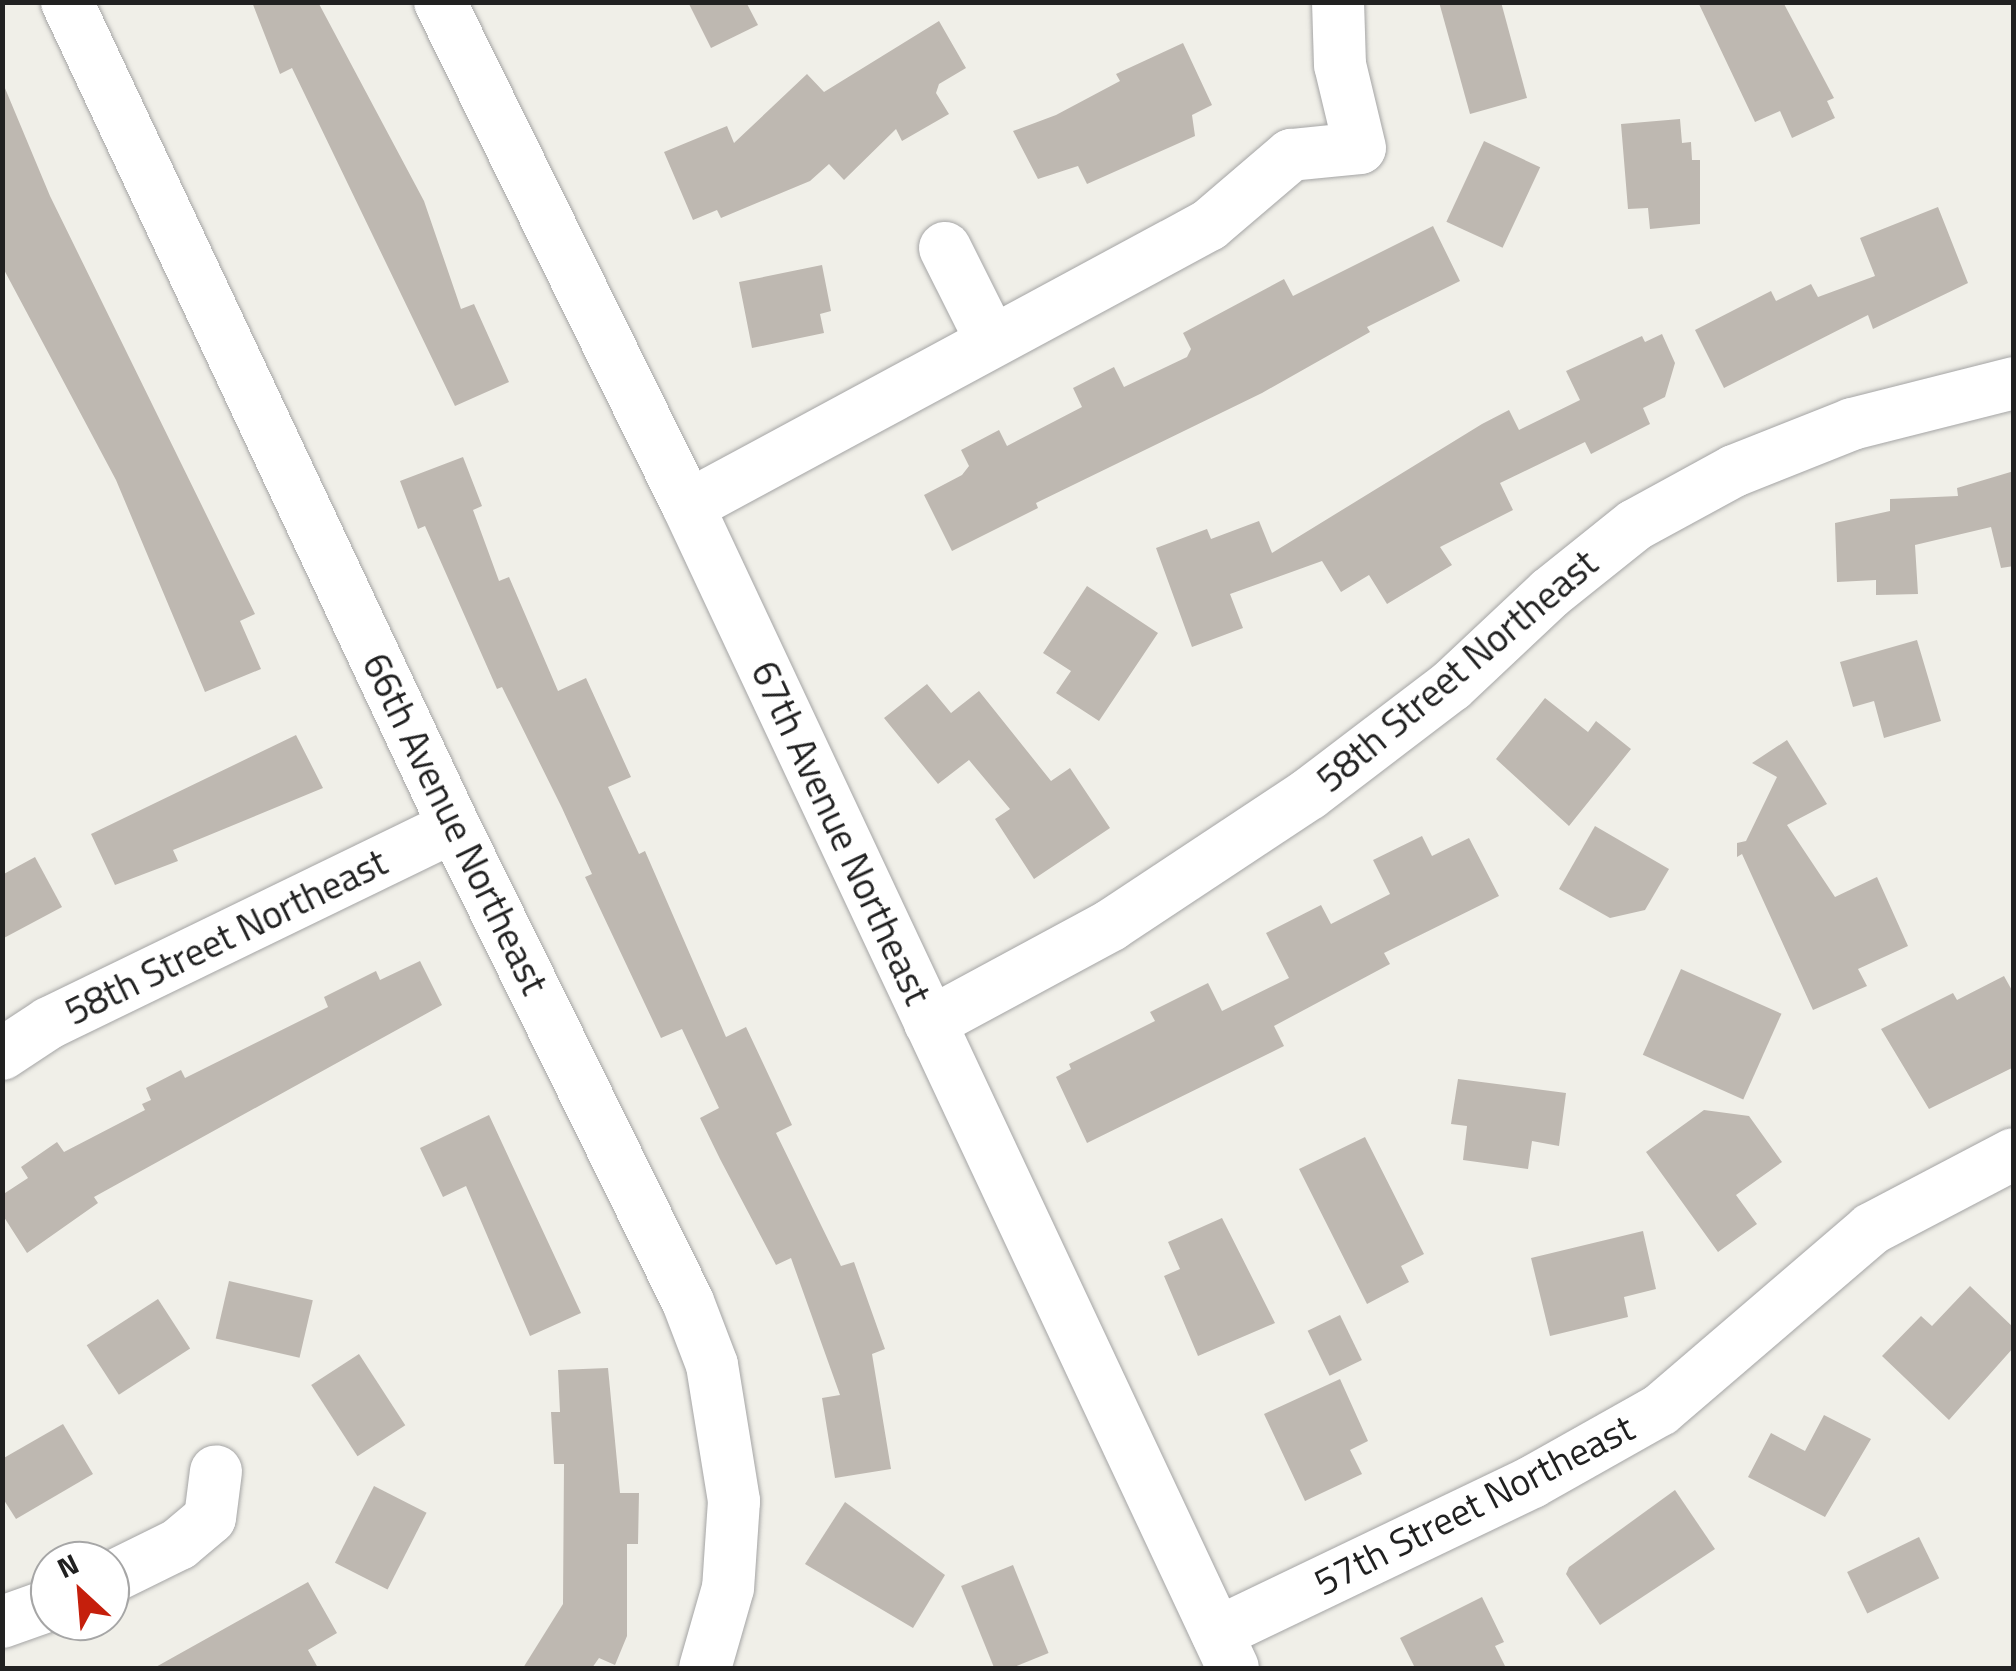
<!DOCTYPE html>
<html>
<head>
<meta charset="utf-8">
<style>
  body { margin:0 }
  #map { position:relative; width:2016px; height:1671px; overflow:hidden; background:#f0efe8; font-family:"Titillium Web",sans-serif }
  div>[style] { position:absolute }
  .building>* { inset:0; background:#beb8b1; transform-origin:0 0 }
  .roads { filter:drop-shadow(0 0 2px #a5a5a5) drop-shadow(0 0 2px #a5a5a5) }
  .minor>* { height:52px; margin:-26px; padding:0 26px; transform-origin:26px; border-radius:26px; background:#fff }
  span { translate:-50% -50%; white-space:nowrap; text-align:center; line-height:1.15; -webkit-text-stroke:10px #fff; paint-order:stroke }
  .street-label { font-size:38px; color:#212121 }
  .frame { position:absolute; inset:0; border:5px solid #212121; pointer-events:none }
  .north { position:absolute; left:30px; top:1541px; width:100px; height:100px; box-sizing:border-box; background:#fff; border:2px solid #a6a6a6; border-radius:50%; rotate:334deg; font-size:28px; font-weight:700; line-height:40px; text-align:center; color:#212121 }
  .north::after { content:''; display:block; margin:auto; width:35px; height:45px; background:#c51f0c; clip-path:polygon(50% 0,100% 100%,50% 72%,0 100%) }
</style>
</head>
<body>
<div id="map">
  <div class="building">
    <i style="clip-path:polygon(252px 2px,318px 2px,424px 201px,461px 309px,474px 304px,509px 382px,455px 406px,292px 68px,280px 74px)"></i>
    <i style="clip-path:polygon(688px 2px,746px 2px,758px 25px,711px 48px)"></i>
    <i style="clip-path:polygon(1439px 2px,1501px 2px,1527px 98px,1470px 114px)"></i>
    <i style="clip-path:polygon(1698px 2px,1783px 2px,1834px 98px,1827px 101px,1835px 118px,1792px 138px,1780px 111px,1755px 122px)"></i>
    <i style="clip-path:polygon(939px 21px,966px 68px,939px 84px,936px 93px,949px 114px,902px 141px,896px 129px,844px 180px,829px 164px,810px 181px,721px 218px,717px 210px,693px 220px,664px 152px,727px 126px,734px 143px,807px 74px,824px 92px)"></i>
    <i style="clip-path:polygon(1183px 43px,1212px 105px,1192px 115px,1195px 136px,1087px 184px,1078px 166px,1038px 179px,1013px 131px,1056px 115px,1120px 81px,1116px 74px)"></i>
    <i style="clip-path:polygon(2px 81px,50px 196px,255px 614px,240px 621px,261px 669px,205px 692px,116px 480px,2px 266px)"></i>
    <i style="clip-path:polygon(1680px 119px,1682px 143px,1691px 142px,1692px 160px,1700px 160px,1700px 224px,1650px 229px,1648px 208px,1628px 209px,1621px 124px)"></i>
    <i style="left:1484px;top:141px;width:62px;height:89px;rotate:25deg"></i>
    <i style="clip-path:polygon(1938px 207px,1968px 283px,1873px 329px,1868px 315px,1724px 388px,1695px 330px,1771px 291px,1776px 301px,1811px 284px,1818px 297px,1875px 276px,1860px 238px)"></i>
    <i style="clip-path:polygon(1433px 226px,1460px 281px,1367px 327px,1370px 332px,1262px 393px,1036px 503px,1038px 508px,952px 551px,924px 495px,962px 475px,969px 466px,961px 450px,999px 430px,1007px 446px,1082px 407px,1073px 388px,1114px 367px,1124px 387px,1187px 357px,1191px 349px,1183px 333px,1284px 279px,1293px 296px)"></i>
    <i style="clip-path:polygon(822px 265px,831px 311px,820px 314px,824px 333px,752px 348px,739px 282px)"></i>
    <i style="clip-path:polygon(1662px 334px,1675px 363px,1665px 397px,1643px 408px,1650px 424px,1591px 454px,1585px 442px,1500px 483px,1513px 510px,1440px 547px,1452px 565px,1387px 604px,1369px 575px,1341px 592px,1322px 561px,1230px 594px,1243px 628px,1192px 647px,1156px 548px,1207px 529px,1211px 539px,1259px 521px,1272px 553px,1482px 424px,1509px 410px,1519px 430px,1580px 400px,1566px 371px,1642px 336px,1645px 342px)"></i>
    <i style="clip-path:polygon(463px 457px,482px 506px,473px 510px,499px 581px,509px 577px,558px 691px,586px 678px,631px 777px,608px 787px,639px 854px,645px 851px,726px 1037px,746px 1027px,792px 1125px,776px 1133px,841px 1266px,854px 1262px,885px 1349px,872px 1354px,891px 1469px,835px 1478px,822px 1398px,840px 1395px,791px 1258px,776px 1265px,720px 1159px,700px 1118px,719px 1108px,682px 1029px,661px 1038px,585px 877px,592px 874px,562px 808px,502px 687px,497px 689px,425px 526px,418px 529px,400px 481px)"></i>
    <i style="clip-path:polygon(2014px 471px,2014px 566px,2001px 568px,1991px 527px,1915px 545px,1918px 594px,1876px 595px,1876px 580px,1837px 582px,1835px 523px,1890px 511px,1890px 499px,1958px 496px,1957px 488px)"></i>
    <i style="clip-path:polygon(1087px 586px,1158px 633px,1099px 721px,1056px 693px,1071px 671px,1043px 653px)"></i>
    <i style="clip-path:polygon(1917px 640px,1941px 721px,1884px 738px,1874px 701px,1853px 707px,1840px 662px)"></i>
    <i style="clip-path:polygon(927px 684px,951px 713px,979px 691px,1051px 781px,1070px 768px,1110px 828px,1034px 879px,995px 819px,1010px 809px,969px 760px,938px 784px,884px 718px)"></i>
    <i style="clip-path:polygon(1545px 698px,1588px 732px,1596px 721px,1631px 749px,1569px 826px,1496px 759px)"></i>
    <i style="clip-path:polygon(296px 735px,323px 788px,173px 850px,178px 861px,115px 885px,91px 834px)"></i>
    <i style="clip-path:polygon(1787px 740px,1827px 804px,1787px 825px,1835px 897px,1877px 877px,1908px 946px,1858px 969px,1867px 986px,1813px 1010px,1742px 854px,1737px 857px,1737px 843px,1746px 841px,1777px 777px,1752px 763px)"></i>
    <i style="clip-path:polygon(1595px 826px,1669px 869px,1645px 910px,1610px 918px,1559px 889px)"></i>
    <i style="clip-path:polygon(1422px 836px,1432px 856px,1469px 838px,1499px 896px,1384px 953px,1390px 964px,1274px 1026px,1284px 1046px,1087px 1143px,1056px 1077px,1071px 1069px,1069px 1064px,1155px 1021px,1150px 1012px,1208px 983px,1222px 1011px,1289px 978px,1266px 933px,1321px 905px,1331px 924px,1390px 894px,1373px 860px)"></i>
    <i style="clip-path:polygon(35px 857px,62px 907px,2px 939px,2px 875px)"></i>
    <i style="clip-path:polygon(420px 961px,442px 1005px,94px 1197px,98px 1203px,27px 1253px,2px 1214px,2px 1195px,28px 1178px,21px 1167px,57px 1142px,64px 1152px,145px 1110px,142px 1104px,151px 1100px,146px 1088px,181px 1070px,185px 1078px,328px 1007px,324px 997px,376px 971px,380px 980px)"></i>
    <i style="left:1681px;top:969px;width:110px;height:94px;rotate:24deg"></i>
    <i style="clip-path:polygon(2004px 976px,2014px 994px,2014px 1067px,1929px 1109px,1881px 1029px,1953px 993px,1957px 1000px)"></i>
    <i style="clip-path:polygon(1458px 1079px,1566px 1093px,1559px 1146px,1532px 1141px,1528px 1169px,1463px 1160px,1467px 1126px,1451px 1124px)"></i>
    <i style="clip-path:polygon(1704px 1110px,1749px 1116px,1782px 1162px,1736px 1195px,1757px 1224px,1718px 1252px,1646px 1152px)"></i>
    <i style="clip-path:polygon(489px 1115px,581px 1313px,530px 1336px,466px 1186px,443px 1197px,420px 1148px)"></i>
    <i style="clip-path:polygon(1365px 1137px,1424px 1254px,1401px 1266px,1409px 1282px,1367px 1304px,1299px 1169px)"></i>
    <i style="clip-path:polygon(1222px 1218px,1275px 1323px,1198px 1356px,1164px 1276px,1180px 1269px,1168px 1242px)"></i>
    <i style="clip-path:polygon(1643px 1231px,1656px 1289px,1624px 1297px,1628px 1317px,1550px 1336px,1531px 1258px)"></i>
    <i style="left:229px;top:1281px;width:86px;height:59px;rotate:13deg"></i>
    <i style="clip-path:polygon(1970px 1286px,2014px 1328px,2014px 1347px,1949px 1420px,1882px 1356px,1921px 1316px,1932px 1326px)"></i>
    <i style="left:158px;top:1299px;width:59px;height:85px;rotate:57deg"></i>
    <i style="left:1340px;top:1315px;width:50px;height:36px;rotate:64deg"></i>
    <i style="left:359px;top:1354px;width:85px;height:57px;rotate:57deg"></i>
    <i style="clip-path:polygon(608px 1368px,620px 1493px,639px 1493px,638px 1544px,627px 1544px,627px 1636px,615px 1665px,599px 1658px,592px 1668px,523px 1668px,563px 1604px,564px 1464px,554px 1464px,551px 1412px,560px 1412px,558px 1370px)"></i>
    <i style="clip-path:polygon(1340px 1379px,1368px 1441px,1350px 1450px,1362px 1474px,1305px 1501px,1264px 1414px)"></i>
    <i style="clip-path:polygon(1824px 1415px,1871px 1439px,1825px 1517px,1748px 1477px,1771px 1433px,1805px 1451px)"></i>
    <i style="clip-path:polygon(63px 1424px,93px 1474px,16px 1519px,2px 1497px,2px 1459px)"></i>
    <i style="left:374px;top:1486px;width:59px;height:86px;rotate:27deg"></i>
    <i style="clip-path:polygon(1675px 1490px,1715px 1549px,1600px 1625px,1566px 1574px,1569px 1567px)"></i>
    <i style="clip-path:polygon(845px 1502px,945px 1575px,913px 1628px,805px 1564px)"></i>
    <i style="left:1919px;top:1537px;width:46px;height:80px;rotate:64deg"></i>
    <i style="left:1013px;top:1565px;width:95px;height:56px;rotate:68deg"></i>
    <i style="clip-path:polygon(308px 1582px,337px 1633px,308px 1650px,318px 1668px,154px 1668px)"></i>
    <i style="clip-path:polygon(1482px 1597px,1504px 1642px,1495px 1646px,1506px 1668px,1415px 1668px,1400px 1638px)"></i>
  </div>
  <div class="roads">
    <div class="minor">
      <i style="left:67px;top:2px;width:910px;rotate:64.84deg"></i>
      <i style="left:454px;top:826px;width:530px;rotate:63.82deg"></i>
      <i style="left:688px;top:1302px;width:67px;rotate:69.1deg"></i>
      <i style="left:712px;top:1365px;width:138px;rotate:80.8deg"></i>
      <i style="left:734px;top:1501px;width:87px;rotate:93.9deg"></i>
      <i style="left:728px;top:1588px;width:83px;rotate:106deg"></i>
      <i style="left:440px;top:2px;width:562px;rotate:63.8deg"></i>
      <i style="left:688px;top:506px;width:1283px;rotate:64.87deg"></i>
      <i style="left:945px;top:248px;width:101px;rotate:63.4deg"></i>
      <i style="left:688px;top:506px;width:592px;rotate:-28.34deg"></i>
      <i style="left:1209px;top:225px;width:108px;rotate:-40.5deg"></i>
      <i style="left:1291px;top:155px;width:69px;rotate:-5.8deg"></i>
      <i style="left:1360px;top:148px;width:85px;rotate:-103.5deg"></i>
      <i style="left:1340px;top:65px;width:63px;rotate:-91.8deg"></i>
      <i style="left:930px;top:1023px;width:206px;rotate:-28.4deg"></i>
      <i style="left:1111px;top:925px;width:237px;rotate:-33.5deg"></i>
      <i style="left:1309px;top:794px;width:178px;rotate:-37.3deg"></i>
      <i style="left:1451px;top:686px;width:136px;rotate:-43.2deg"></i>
      <i style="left:1550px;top:593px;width:109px;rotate:-38.7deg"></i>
      <i style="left:1635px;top:525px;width:113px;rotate:-28.6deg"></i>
      <i style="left:1734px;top:471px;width:127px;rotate:-21.7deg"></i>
      <i style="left:1852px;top:424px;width:167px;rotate:-14.2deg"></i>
      <i style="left:2px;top:1054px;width:56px;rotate:-33.4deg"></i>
      <i style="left:49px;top:1023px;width:450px;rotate:-25.9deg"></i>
      <i style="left:110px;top:1578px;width:77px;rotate:-26.2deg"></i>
      <i style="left:179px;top:1544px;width:40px;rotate:-40deg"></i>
      <i style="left:210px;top:1518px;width:47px;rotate:-82.7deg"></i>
      <i style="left:2px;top:1622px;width:51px;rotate:-19.5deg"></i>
      <i style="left:1217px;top:1633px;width:349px;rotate:-25.6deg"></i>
      <i style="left:1532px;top:1482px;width:147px;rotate:-29.4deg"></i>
      <i style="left:1660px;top:1410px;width:278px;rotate:-40.6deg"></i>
      <i style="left:1871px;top:1229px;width:161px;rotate:-27.7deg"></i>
    </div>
  </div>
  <div class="street-label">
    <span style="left:1457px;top:671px;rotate:-40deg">58th Street Northeast</span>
    <span style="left:455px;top:824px;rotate:64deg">66th Avenue Northeast</span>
    <span style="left:841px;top:833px;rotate:65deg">67th Avenue Northeast</span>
    <span style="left:226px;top:937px;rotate:-26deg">58th Street Northeast</span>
    <span style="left:1474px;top:1505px;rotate:-27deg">57th Street Northeast</span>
  </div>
  <div class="frame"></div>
  <div class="north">N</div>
</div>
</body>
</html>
